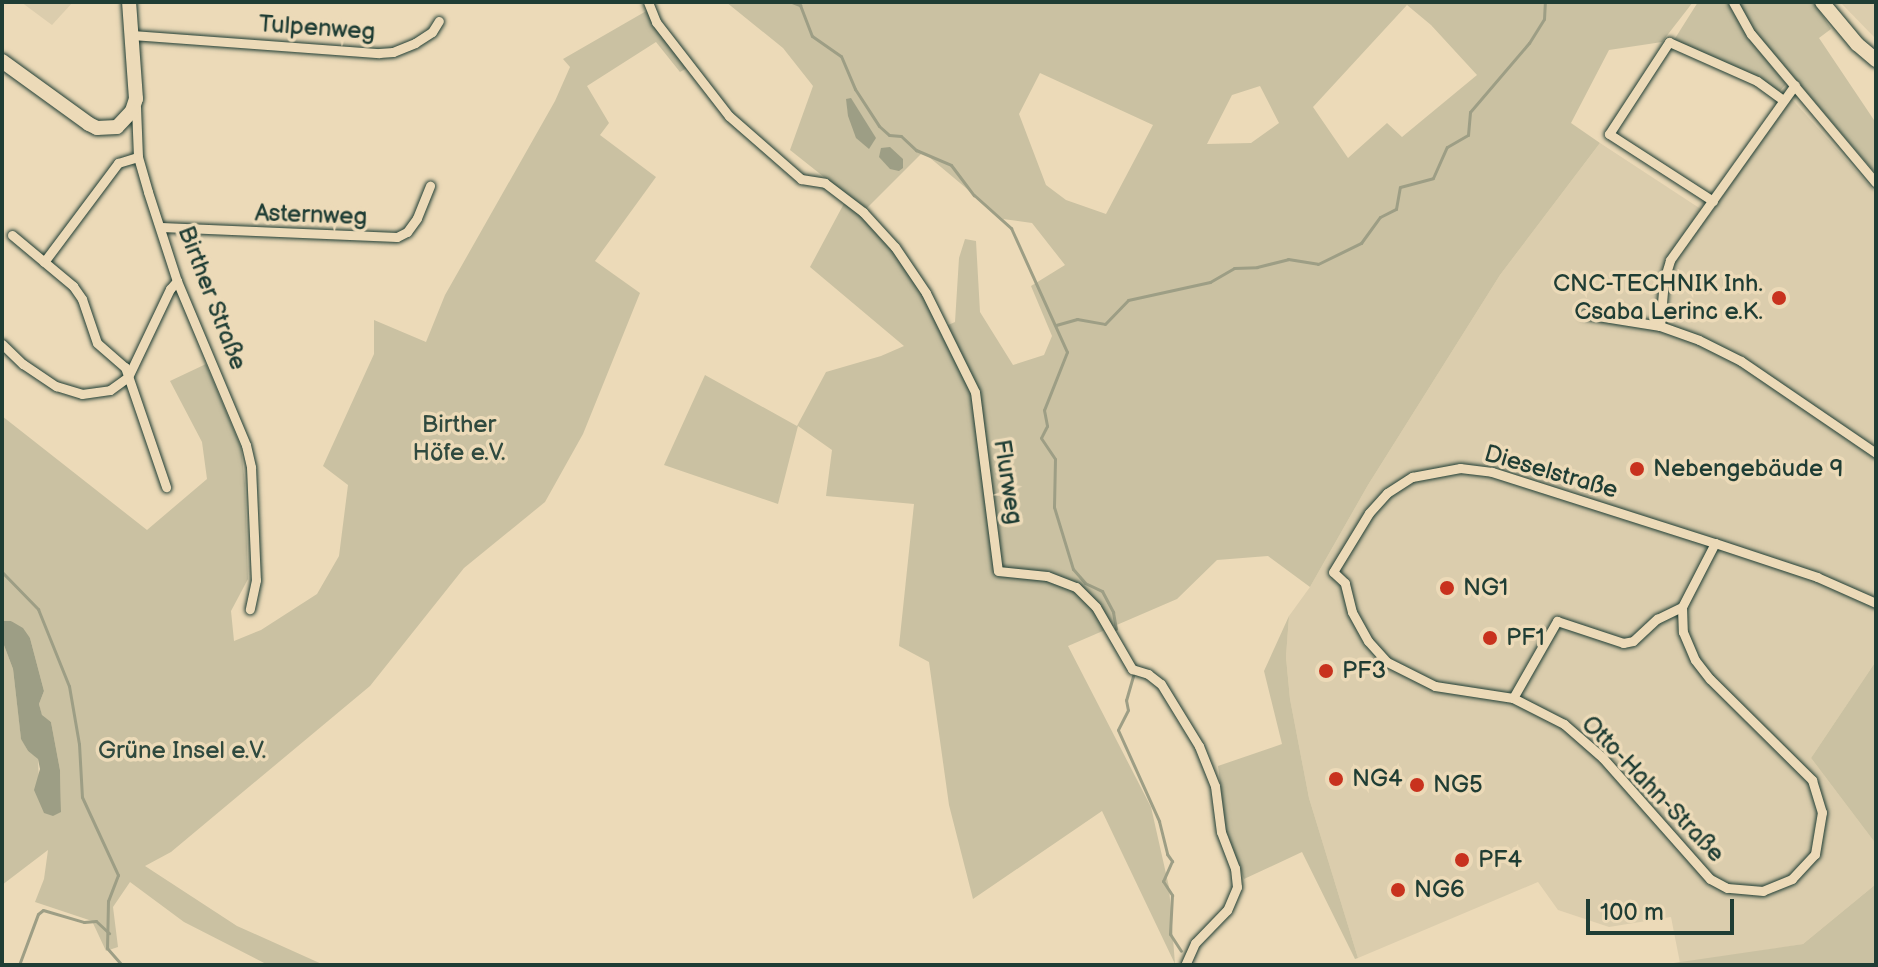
<!DOCTYPE html>
<html>
<head>
<meta charset="utf-8">
<style>
  body { margin:0 }
  #map { position:relative; width:1878px; height:967px; overflow:hidden; background:#ecdab8; font-family:"Balsamiq Sans",sans-serif }
  div>[style] { position:absolute }
  .built>* { inset:0; background:#dbcdad }
  .green>* { inset:0; background:#cac1a2 }
  .water>* { inset:0; background:#9d9e85 }
  .stream>* { height:3px; margin:-1.5px; padding:0 1.5px; transform-origin:1.5px; border-radius:1.5px; background:#9d9e85 }
  .roads { filter:drop-shadow(0 0 2px #1f3d34) drop-shadow(0 0 2px #1f3d34) }
  .street>* { height:9px; margin:-4.5px; padding:0 4.5px; transform-origin:4.5px; border-radius:4.5px; background:#ecdab8 }
  .secondary>* { height:14px; margin:-7px; padding:0 7px; transform-origin:7px; border-radius:7px; background:#ecdab8 }
  .dots>* { width:22px; height:22px; translate:-50% -50%; box-sizing:border-box; border:4px solid #ecdab8; border-radius:50% }
  span { translate:-50% -50%; white-space:nowrap; text-align:center; line-height:1.15; -webkit-text-stroke:7px #ecdab8; paint-order:stroke }
  .street-label { font-size:24px; color:#1f3d34 }
  .poi-label { font-size:24px; color:#1f3d34 }
  .right { translate:-100% -50%; text-align:right }
  .left { translate:0 -50%; text-align:left }
  .park-label { font-size:24px; color:#304a3f }
  .frame { position:absolute; inset:0; border:4px solid #1f3d34; pointer-events:none }
  .scale { position:absolute; left:1586px; top:899px; width:148px; height:36px; box-sizing:border-box; border:4px solid #1f3d34; border-top:0; padding-left:10px; font-size:24px; line-height:28px; white-space:nowrap; color:#1f3d34; -webkit-text-stroke:6px #ecdab8; paint-order:stroke }
</style>
</head>
<body>
<div id="map">
  <div class="built">
    <i style="clip-path:polygon(21px 2px,73px 2px,52px 25px)"></i>
    <i style="clip-path:polygon(1840px 2px,1876px 2px,1876px 39px)"></i>
    <i style="clip-path:polygon(1790px 97px,1876px 193px,1876px 661px,1811px 758px,1876px 844px,1876px 884px,1803px 944px,1719px 958px,1680px 963px,1671px 917px,1609px 927px,1558px 910px,1538px 882px,1358px 958px,1309px 798px,1290px 699px,1286px 657px,1289px 616px,1310px 587px,1368px 485px,1500px 275px,1600px 143px,1710px 215px)"></i>
  </div>
  <div class="green">
    <i style="clip-path:polygon(647px 2px,654px 2px,649px 10px,687px 68px,680px 72px,656px 42px,587px 86px,609px 123px,600px 135px,656px 177px,595px 261px,640px 293px,583px 434px,545px 502px,464px 568px,370px 686px,171px 852px,145px 866px,237px 926px,324px 965px,268px 965px,184px 922px,130px 882px,113px 907px,118px 947px,106px 951px,92px 921px,35px 902px,44px 879px,48px 850px,2px 885px,2px 640px,13px 669px,21px 738px,28px 751px,38px 758px,39px 781px,61px 811px,60px 770px,51px 722px,42px 716px,39px 704px,44px 691px,30px 638px,11px 621px,2px 622px,2px 416px,147px 530px,207px 479px,202px 442px,170px 381px,206px 364px,241px 447px,245px 484px,248px 579px,231px 611px,234px 641px,261px 630px,317px 594px,339px 556px,348px 485px,323px 466px,374px 354px,374px 320px,426px 342px,445px 295px,555px 101px,570px 67px,563px 59px,648px 10px)"></i>
    <i style="clip-path:polygon(evenodd,726px 2px,1693px 2px,1662px 42px,1609px 50px,1571px 123px,1600px 143px,1500px 275px,1368px 485px,1310px 587px,1268px 556px,1217px 560px,1177px 599px,1068px 646px,1151px 807px,1169px 887px,1175px 964px,1102px 811px,973px 899px,949px 805px,929px 662px,899px 646px,914px 504px,826px 496px,832px 450px,798px 426px,778px 504px,664px 465px,705px 375px,797px 426px,826px 372px,881px 356px,904px 346px,810px 267px,848px 196px,790px 150px,813px 86px,783px 48px,726px 2px,1407px 5px,1431px 25px,1477px 75px,1402px 137px,1387px 123px,1348px 158px,1313px 107px,1407px 5px,726px 2px,1040px 73px,1153px 125px,1106px 214px,1066px 200px,1046px 185px,1019px 114px,1040px 73px,726px 2px,1260px 86px,1279px 123px,1251px 143px,1207px 144px,1232px 95px,1260px 86px,726px 2px,923px 152px,1003px 219px,1032px 223px,1065px 265px,1031px 286px,1052px 336px,1044px 355px,1013px 365px,980px 312px,976px 241px,965px 239px,959px 258px,955px 322px,946px 326px,912px 268px,863px 212px,923px 152px)"></i>
    <i style="clip-path:polygon(1698px 2px,1727px 2px,1749px 39px,1786px 84px,1778px 93px,1674px 40px)"></i>
    <i style="clip-path:polygon(1738px 2px,1814px 2px,1831px 29px,1819px 38px,1876px 123px,1876px 174px,1753px 29px)"></i>
    <i style="clip-path:polygon(1289px 616px,1286px 657px,1290px 699px,1309px 798px,1358px 958px,1355px 959px,1302px 852px,1244px 879px,1226px 830px,1218px 766px,1282px 744px,1264px 671px)"></i>
    <i style="clip-path:polygon(1876px 661px,1876px 844px,1811px 758px)"></i>
    <i style="clip-path:polygon(1876px 884px,1876px 965px,1660px 965px,1803px 944px)"></i>
  </div>
  <div class="water">
    <i style="clip-path:polygon(851px 98px,876px 138px,869px 149px,856px 138px,848px 116px,846px 99px)"></i>
    <i style="clip-path:polygon(890px 147px,903px 159px,903px 168px,899px 171px,890px 169px,879px 157px,881px 148px)"></i>
    <i style="clip-path:polygon(3px 621px,11px 621px,23px 628px,30px 638px,44px 691px,39px 704px,42px 715px,51px 722px,60px 770px,61px 812px,53px 816px,44px 813px,34px 790px,40px 769px,38px 759px,28px 751px,21px 739px,13px 669px,2px 640px)"></i>
  </div>
  <div class="stream">
    <i style="left:792px;top:2px;width:9px;rotate:21deg"></i>
    <i style="left:800px;top:5px;width:33px;rotate:69deg"></i>
    <i style="left:812px;top:36px;width:35px;rotate:35deg"></i>
    <i style="left:841px;top:56px;width:36px;rotate:67deg"></i>
    <i style="left:855px;top:89px;width:44px;rotate:57deg"></i>
    <i style="left:879px;top:126px;width:13px;rotate:42deg"></i>
    <i style="left:889px;top:135px;width:12px;rotate:5deg"></i>
    <i style="left:901px;top:136px;width:21px;rotate:43deg"></i>
    <i style="left:916px;top:150px;width:38px;rotate:23deg"></i>
    <i style="left:951px;top:165px;width:38px;rotate:53deg"></i>
    <i style="left:974px;top:195px;width:50px;rotate:41.7deg"></i>
    <i style="left:1011px;top:228px;width:136px;rotate:65.7deg"></i>
    <i style="left:1067px;top:352px;width:62px;rotate:111.6deg"></i>
    <i style="left:1044px;top:410px;width:16px;rotate:79deg"></i>
    <i style="left:1047px;top:426px;width:13px;rotate:117deg"></i>
    <i style="left:1041px;top:438px;width:25px;rotate:56deg"></i>
    <i style="left:1055px;top:459px;width:48px;rotate:91.2deg"></i>
    <i style="left:1054px;top:507px;width:65px;rotate:73deg"></i>
    <i style="left:1073px;top:569px;width:18px;rotate:49deg"></i>
    <i style="left:1085px;top:583px;width:19px;rotate:25deg"></i>
    <i style="left:1102px;top:591px;width:24px;rotate:62deg"></i>
    <i style="left:1113px;top:612px;width:17px;rotate:80deg"></i>
    <i style="left:1056px;top:325px;width:22px;rotate:-16deg"></i>
    <i style="left:1077px;top:319px;width:28px;rotate:10deg"></i>
    <i style="left:1105px;top:324px;width:33px;rotate:-46deg"></i>
    <i style="left:1128px;top:300px;width:84px;rotate:-12.4deg"></i>
    <i style="left:1210px;top:282px;width:28px;rotate:-30deg"></i>
    <i style="left:1234px;top:268px;width:23px;rotate:-2deg"></i>
    <i style="left:1257px;top:267px;width:32px;rotate:-14deg"></i>
    <i style="left:1288px;top:259px;width:30px;rotate:9deg"></i>
    <i style="left:1318px;top:264px;width:48px;rotate:-26deg"></i>
    <i style="left:1361px;top:243px;width:32px;rotate:-54deg"></i>
    <i style="left:1380px;top:217px;width:18px;rotate:-27deg"></i>
    <i style="left:1396px;top:209px;width:22px;rotate:-80deg"></i>
    <i style="left:1400px;top:187px;width:34px;rotate:-15deg"></i>
    <i style="left:1433px;top:178px;width:34px;rotate:-66deg"></i>
    <i style="left:1447px;top:147px;width:24px;rotate:-30deg"></i>
    <i style="left:1468px;top:135px;width:23px;rotate:-85deg"></i>
    <i style="left:1470px;top:112px;width:91px;rotate:-49.5deg"></i>
    <i style="left:1529px;top:43px;width:28px;rotate:-58deg"></i>
    <i style="left:1544px;top:19px;width:17px;rotate:-87deg"></i>
    <i style="left:2px;top:572px;width:52px;rotate:45.8deg"></i>
    <i style="left:38px;top:609px;width:83px;rotate:68.1deg"></i>
    <i style="left:69px;top:686px;width:59px;rotate:80.2deg"></i>
    <i style="left:79px;top:744px;width:53px;rotate:86.8deg"></i>
    <i style="left:82px;top:797px;width:86px;rotate:65.2deg"></i>
    <i style="left:118px;top:875px;width:28px;rotate:111deg"></i>
    <i style="left:108px;top:901px;width:47px;rotate:91.2deg"></i>
    <i style="left:107px;top:948px;width:23px;rotate:49deg"></i>
    <i style="left:1133px;top:676px;width:25px;rotate:106deg"></i>
    <i style="left:1126px;top:700px;width:10px;rotate:79deg"></i>
    <i style="left:1128px;top:710px;width:22px;rotate:117deg"></i>
    <i style="left:1118px;top:730px;width:100px;rotate:65.7deg"></i>
    <i style="left:1159px;top:821px;width:34px;rotate:76deg"></i>
    <i style="left:1167px;top:854px;width:9px;rotate:54deg"></i>
    <i style="left:1172px;top:861px;width:22px;rotate:114deg"></i>
    <i style="left:1163px;top:881px;width:17px;rotate:57deg"></i>
    <i style="left:1172px;top:895px;width:39px;rotate:93deg"></i>
    <i style="left:1170px;top:934px;width:20px;rotate:57deg"></i>
    <i style="left:19px;top:965px;width:54px;rotate:-69.6deg"></i>
    <i style="left:38px;top:914px;width:6px;rotate:-39deg"></i>
    <i style="left:43px;top:910px;width:43px;rotate:16.3deg"></i>
    <i style="left:84px;top:922px;width:12px;rotate:-5deg"></i>
    <i style="left:96px;top:921px;width:18px;rotate:43deg"></i>
  </div>
  <div class="roads">
    <div class="street">
      <i style="left:648px;top:2px;width:22px;rotate:68deg"></i>
      <i style="left:656px;top:22px;width:119px;rotate:52.2deg"></i>
      <i style="left:729px;top:116px;width:96px;rotate:41.2deg"></i>
      <i style="left:801px;top:179px;width:24px;rotate:9deg"></i>
      <i style="left:825px;top:183px;width:48px;rotate:37.3deg"></i>
      <i style="left:863px;top:212px;width:47px;rotate:47.6deg"></i>
      <i style="left:895px;top:247px;width:55px;rotate:56deg"></i>
      <i style="left:926px;top:293px;width:110px;rotate:63.7deg"></i>
      <i style="left:975px;top:392px;width:180px;rotate:82.7deg"></i>
      <i style="left:998px;top:571px;width:49px;rotate:5.8deg"></i>
      <i style="left:1047px;top:576px;width:31px;rotate:21deg"></i>
      <i style="left:1076px;top:587px;width:28px;rotate:45deg"></i>
      <i style="left:1096px;top:607px;width:72px;rotate:59.9deg"></i>
      <i style="left:1132px;top:669px;width:17px;rotate:17deg"></i>
      <i style="left:1148px;top:674px;width:16px;rotate:38deg"></i>
      <i style="left:1161px;top:684px;width:73px;rotate:58.5deg"></i>
      <i style="left:1199px;top:746px;width:43px;rotate:68.2deg"></i>
      <i style="left:1215px;top:786px;width:46px;rotate:82.6deg"></i>
      <i style="left:1221px;top:832px;width:39px;rotate:69deg"></i>
      <i style="left:1235px;top:868px;width:19px;rotate:84deg"></i>
      <i style="left:1237px;top:887px;width:25px;rotate:113deg"></i>
      <i style="left:1227px;top:910px;width:46px;rotate:134.1deg"></i>
      <i style="left:1195px;top:943px;width:24px;rotate:114deg"></i>
      <i style="left:1733px;top:2px;width:37px;rotate:61deg"></i>
      <i style="left:1751px;top:34px;width:194px;rotate:50deg"></i>
      <i style="left:132px;top:35px;width:248px;rotate:4.2deg"></i>
      <i style="left:379px;top:53px;width:14px;rotate:-4deg"></i>
      <i style="left:393px;top:52px;width:24px;rotate:-22deg"></i>
      <i style="left:415px;top:43px;width:20px;rotate:-33deg"></i>
      <i style="left:432px;top:32px;width:13px;rotate:-58deg"></i>
      <i style="left:136px;top:107px;width:50px;rotate:87.7deg"></i>
      <i style="left:138px;top:157px;width:36px;rotate:74deg"></i>
      <i style="left:148px;top:192px;width:94px;rotate:72deg"></i>
      <i style="left:177px;top:281px;width:178px;rotate:67.2deg"></i>
      <i style="left:246px;top:445px;width:23px;rotate:77deg"></i>
      <i style="left:251px;top:467px;width:113px;rotate:87.5deg"></i>
      <i style="left:256px;top:580px;width:30px;rotate:102deg"></i>
      <i style="left:1713px;top:201px;width:124px;rotate:-147.2deg"></i>
      <i style="left:1609px;top:134px;width:110px;rotate:-56.9deg"></i>
      <i style="left:1669px;top:42px;width:96px;rotate:23.9deg"></i>
      <i style="left:1757px;top:81px;width:32px;rotate:36deg"></i>
      <i style="left:161px;top:227px;width:236px;rotate:2.4deg"></i>
      <i style="left:397px;top:237px;width:11px;rotate:-27deg"></i>
      <i style="left:407px;top:232px;width:17px;rotate:-54deg"></i>
      <i style="left:417px;top:218px;width:35px;rotate:-68deg"></i>
      <i style="left:12px;top:235px;width:80px;rotate:39.9deg"></i>
      <i style="left:73px;top:286px;width:16px;rotate:55deg"></i>
      <i style="left:82px;top:299px;width:46px;rotate:71.2deg"></i>
      <i style="left:97px;top:343px;width:37px;rotate:41deg"></i>
      <i style="left:125px;top:367px;width:127px;rotate:71.1deg"></i>
      <i style="left:44px;top:262px;width:124px;rotate:-53.2deg"></i>
      <i style="left:118px;top:163px;width:21px;rotate:-17deg"></i>
      <i style="left:1585px;top:314px;width:76px;rotate:9.1deg"></i>
      <i style="left:1660px;top:326px;width:41px;rotate:19.7deg"></i>
      <i style="left:1699px;top:340px;width:47px;rotate:26.6deg"></i>
      <i style="left:1741px;top:361px;width:163px;rotate:34.3deg"></i>
      <i style="left:1660px;top:326px;width:46px;rotate:-85deg"></i>
      <i style="left:1664px;top:280px;width:21px;rotate:-73deg"></i>
      <i style="left:1670px;top:260px;width:215px;rotate:-54.5deg"></i>
      <i style="left:2px;top:344px;width:29px;rotate:44deg"></i>
      <i style="left:23px;top:364px;width:40px;rotate:34deg"></i>
      <i style="left:56px;top:386px;width:27px;rotate:17deg"></i>
      <i style="left:82px;top:394px;width:28px;rotate:-8deg"></i>
      <i style="left:110px;top:390px;width:22px;rotate:-36deg"></i>
      <i style="left:128px;top:377px;width:98px;rotate:-64.5deg"></i>
      <i style="left:170px;top:289px;width:11px;rotate:-49deg"></i>
      <i style="left:1715px;top:543px;width:72px;rotate:117.3deg"></i>
      <i style="left:1682px;top:607px;width:25px;rotate:88deg"></i>
      <i style="left:1683px;top:632px;width:30px;rotate:67deg"></i>
      <i style="left:1695px;top:660px;width:24px;rotate:52deg"></i>
      <i style="left:1710px;top:679px;width:144px;rotate:44.7deg"></i>
      <i style="left:1812px;top:780px;width:34px;rotate:73deg"></i>
      <i style="left:1822px;top:812px;width:43px;rotate:99.5deg"></i>
      <i style="left:1815px;top:854px;width:34px;rotate:133deg"></i>
      <i style="left:1792px;top:879px;width:31px;rotate:158deg"></i>
      <i style="left:1763px;top:891px;width:36px;rotate:-175deg"></i>
      <i style="left:1727px;top:888px;width:19px;rotate:-152deg"></i>
      <i style="left:1710px;top:879px;width:162px;rotate:-131.5deg"></i>
      <i style="left:1603px;top:758px;width:52px;rotate:-138.9deg"></i>
      <i style="left:1564px;top:724px;width:57px;rotate:-153deg"></i>
      <i style="left:1513px;top:698px;width:79px;rotate:-171.3deg"></i>
      <i style="left:1435px;top:686px;width:54px;rotate:-153.4deg"></i>
      <i style="left:1387px;top:662px;width:28px;rotate:-132deg"></i>
      <i style="left:1368px;top:641px;width:33px;rotate:-119deg"></i>
      <i style="left:1352px;top:612px;width:30px;rotate:-104deg"></i>
      <i style="left:1345px;top:583px;width:16px;rotate:-137deg"></i>
      <i style="left:1333px;top:572px;width:69px;rotate:-58.6deg"></i>
      <i style="left:1369px;top:513px;width:27px;rotate:-48deg"></i>
      <i style="left:1387px;top:493px;width:30px;rotate:-33deg"></i>
      <i style="left:1412px;top:477px;width:49px;rotate:-10.6deg"></i>
      <i style="left:1460px;top:468px;width:32px;rotate:7deg"></i>
      <i style="left:1492px;top:472px;width:234px;rotate:17.7deg"></i>
      <i style="left:1715px;top:543px;width:108px;rotate:18.4deg"></i>
      <i style="left:1817px;top:577px;width:64px;rotate:23.8deg"></i>
      <i style="left:1513px;top:698px;width:89px;rotate:-60.3deg"></i>
      <i style="left:1557px;top:621px;width:70px;rotate:18.4deg"></i>
      <i style="left:1623px;top:643px;width:10px;rotate:-11deg"></i>
      <i style="left:1633px;top:641px;width:33px;rotate:-43deg"></i>
      <i style="left:1657px;top:619px;width:28px;rotate:-26deg"></i>
    </div>
    <div class="secondary">
      <i style="left:1822px;top:2px;width:55px;rotate:50.2deg"></i>
      <i style="left:1857px;top:44px;width:25px;rotate:40deg"></i>
      <i style="left:2px;top:61px;width:107px;rotate:35.9deg"></i>
      <i style="left:89px;top:124px;width:9px;rotate:27deg"></i>
      <i style="left:97px;top:128px;width:20px;rotate:-3deg"></i>
      <i style="left:117px;top:127px;width:22px;rotate:-47deg"></i>
      <i style="left:132px;top:111px;width:13px;rotate:-72deg"></i>
      <i style="left:136px;top:99px;width:97px;rotate:-94.1deg"></i>
    </div>
  </div>
  <div class="dots">
    <i style="left:1779px;top:298px;background:#c8321e"></i>
    <i style="left:1637px;top:469px;background:#c8321e"></i>
    <i style="left:1447px;top:588px;background:#c8321e"></i>
    <i style="left:1490px;top:638px;background:#c8321e"></i>
    <i style="left:1326px;top:671px;background:#c8321e"></i>
    <i style="left:1336px;top:779px;background:#c8321e"></i>
    <i style="left:1417px;top:785px;background:#c8321e"></i>
    <i style="left:1462px;top:860px;background:#c8321e"></i>
    <i style="left:1398px;top:890px;background:#c8321e"></i>
  </div>
  <div class="street-label">
    <span style="left:317px;top:28px;rotate:4deg">Tulpenweg</span>
    <span style="left:311px;top:215px;rotate:2deg">Asternweg</span>
    <span style="left:212px;top:298px;rotate:69deg">Birther Straße</span>
    <span style="left:1551px;top:472px;rotate:16deg">Dieselstraße</span>
    <span style="left:1008px;top:482px;rotate:81deg">Flurweg</span>
    <span style="left:1653px;top:789px;rotate:46deg">Otto-Hahn-Straße</span>
  </div>
  <div class="poi-label">
    <span class="right" style="left:1763px;top:298px">CNC-TECHNIK Inh.<br>Csaba Lerinc e.K.</span>
    <span class="left" style="left:1653px;top:469px">Nebengebäude 9</span>
    <span class="left" style="left:1463px;top:588px">NG1</span>
    <span class="left" style="left:1506px;top:638px">PF1</span>
    <span class="left" style="left:1342px;top:671px">PF3</span>
    <span class="left" style="left:1352px;top:779px">NG4</span>
    <span class="left" style="left:1433px;top:785px">NG5</span>
    <span class="left" style="left:1478px;top:860px">PF4</span>
    <span class="left" style="left:1414px;top:890px">NG6</span>
  </div>
  <div class="park-label">
    <span style="left:459px;top:439px">Birther<br>Höfe e.V.</span>
    <span style="left:182px;top:751px">Grüne Insel e.V.</span>
  </div>
  <div class="frame"></div>
  <div class="scale">100 m</div>
</div>
</body>
</html>
